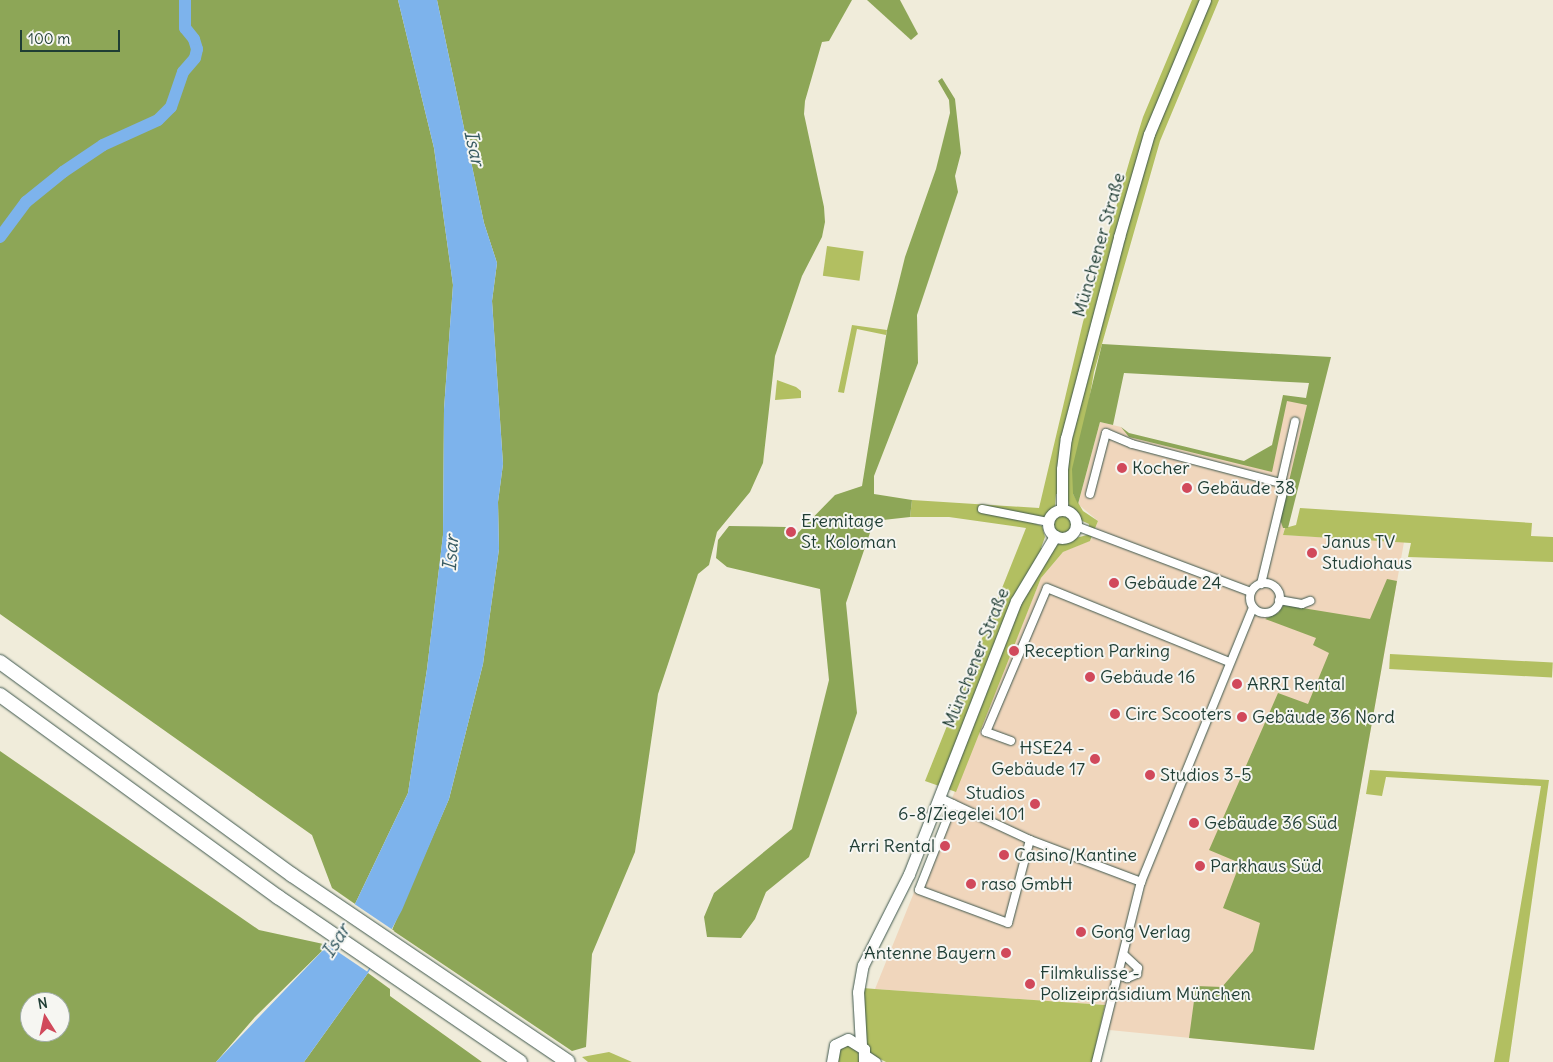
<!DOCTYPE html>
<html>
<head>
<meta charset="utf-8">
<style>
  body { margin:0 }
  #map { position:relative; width:1553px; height:1062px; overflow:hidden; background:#f0ecda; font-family:Delius,sans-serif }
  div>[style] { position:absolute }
  .built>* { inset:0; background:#f0d6bc }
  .green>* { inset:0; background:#b2bf61; transform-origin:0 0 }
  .round { border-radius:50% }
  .forest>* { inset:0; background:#8da657 }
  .water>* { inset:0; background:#7db3ec }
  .pier>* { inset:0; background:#f0ecda; transform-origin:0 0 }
  .river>* { height:12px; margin:-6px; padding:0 6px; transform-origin:6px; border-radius:6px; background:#7db3ec }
  .roads { filter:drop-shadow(0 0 1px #3e574d) drop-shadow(0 0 1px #3e574d) }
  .street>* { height:8px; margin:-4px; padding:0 4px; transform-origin:4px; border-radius:4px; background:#fff }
  .street>.ring { margin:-4px; padding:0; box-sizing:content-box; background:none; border:8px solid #fff; border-radius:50% }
  .secondary>* { height:11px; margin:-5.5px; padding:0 5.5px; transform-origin:5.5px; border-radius:5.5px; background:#fff }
  .secondary>.ring { margin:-5.5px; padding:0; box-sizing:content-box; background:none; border:11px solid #fff; border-radius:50% }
  .highway>* { height:14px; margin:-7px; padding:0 7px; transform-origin:7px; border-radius:7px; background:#fff }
  .dots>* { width:14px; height:14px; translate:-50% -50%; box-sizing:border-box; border:2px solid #f6f6f2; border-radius:50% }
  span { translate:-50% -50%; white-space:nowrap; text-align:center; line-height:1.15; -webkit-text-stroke:4px #f6f6f2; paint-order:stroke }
  .street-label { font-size:18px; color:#1f3d34 }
  .poi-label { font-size:18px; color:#1f3d34 }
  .left { translate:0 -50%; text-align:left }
  .right { translate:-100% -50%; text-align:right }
  .water-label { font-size:19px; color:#365a62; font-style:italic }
  .north { position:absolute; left:20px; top:992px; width:50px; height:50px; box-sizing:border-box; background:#f6f6f2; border:1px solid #a0aca6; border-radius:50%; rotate:350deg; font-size:14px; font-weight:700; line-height:20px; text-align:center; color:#1f3d34 }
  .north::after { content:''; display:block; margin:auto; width:18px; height:22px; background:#d1495b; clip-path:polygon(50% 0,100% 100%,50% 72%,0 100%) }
  .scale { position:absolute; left:20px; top:30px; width:100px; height:22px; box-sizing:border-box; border:2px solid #1f3d34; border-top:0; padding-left:6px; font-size:15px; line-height:18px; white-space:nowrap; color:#1f3d34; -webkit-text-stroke:4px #f6f6f2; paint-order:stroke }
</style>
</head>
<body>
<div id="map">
  <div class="built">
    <i style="clip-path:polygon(1286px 399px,1314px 404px,1283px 535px,1404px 542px,1314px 1050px,1099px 1029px,1105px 1005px,875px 989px,1041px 578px,1063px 552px,1091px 540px,1098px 521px,1078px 504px,1100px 422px,1121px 427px,1130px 436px,1270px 469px)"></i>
  </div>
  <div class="green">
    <i style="clip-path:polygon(evenodd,1192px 0,1219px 0,1160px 141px,1094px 372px,1073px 494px,1083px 511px,1098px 521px,1090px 541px,1063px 552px,1041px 578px,956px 792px,925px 781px,1026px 528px,949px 517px,910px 517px,912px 500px,1039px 508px,1083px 322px,1130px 159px,1143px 117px,1192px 0,1056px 494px,1067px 494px,1069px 506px,1080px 520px,1089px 524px,1087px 535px,1057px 543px,1050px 552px,1041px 548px,1045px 537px,1042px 526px,1033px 523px,1035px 517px,1045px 517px,1055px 506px,1056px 494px)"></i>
    <i style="left:827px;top:246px;width:37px;height:30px;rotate:8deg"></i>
    <i style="clip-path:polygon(852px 325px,887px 330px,886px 335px,857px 329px,844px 393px,838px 392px)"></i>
    <i style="clip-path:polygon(777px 380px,796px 387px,801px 391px,801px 398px,775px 400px)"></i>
    <i style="clip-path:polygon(1300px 508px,1532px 523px,1531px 536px,1553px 537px,1553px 562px,1408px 557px,1411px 543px,1283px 535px,1285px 528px,1296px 525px)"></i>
    <i class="round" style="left:1052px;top:514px;width:20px;height:20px"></i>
    <i style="left:1390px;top:654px;width:163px;height:15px;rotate:3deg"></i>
    <i style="clip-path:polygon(1370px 770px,1549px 780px,1509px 1062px,1494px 1062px,1541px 786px,1386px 777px,1382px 796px,1366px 794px)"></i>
    <i style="clip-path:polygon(863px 988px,875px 989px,1105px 1005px,1092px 1062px,886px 1062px,870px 1054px,862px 1040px)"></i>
    <i style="clip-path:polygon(848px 1044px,858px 1049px,859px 1062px,837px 1062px,837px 1050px)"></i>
    <i style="clip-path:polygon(609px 1052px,632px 1062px,588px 1062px,582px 1057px)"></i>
  </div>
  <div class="forest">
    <i style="clip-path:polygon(0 0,398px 0,434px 148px,453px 285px,444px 409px,443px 535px,427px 669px,408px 793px,355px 904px,332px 888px,312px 835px,0 614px)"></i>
    <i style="clip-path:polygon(437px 0,852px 0,829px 41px,822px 42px,805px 101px,804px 114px,824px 207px,825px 222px,822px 237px,802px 276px,775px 356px,763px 463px,750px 492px,717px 532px,709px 565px,698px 574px,658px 694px,635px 852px,592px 954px,586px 1047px,572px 1051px,392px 930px,449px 799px,483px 664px,499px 549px,498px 502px,503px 464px,492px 301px,497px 263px,484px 223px)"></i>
    <i style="clip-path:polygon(867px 0,900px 0,918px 34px,911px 40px)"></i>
    <i style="clip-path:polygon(942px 78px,955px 99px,961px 153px,955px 176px,958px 192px,917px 315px,918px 363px,874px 476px,874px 494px,912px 500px,910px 517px,874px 521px,846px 603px,857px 713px,809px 857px,766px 892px,755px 919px,741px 938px,707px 937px,704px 917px,714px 893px,792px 829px,829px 680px,820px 589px,727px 567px,716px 558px,718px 540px,729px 526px,786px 527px,788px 539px,792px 539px,835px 495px,862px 486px,887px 330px,905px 257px,936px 169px,950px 113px,949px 100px,938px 81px)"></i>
    <i style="clip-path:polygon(1102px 344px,1331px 357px,1288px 528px,1283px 528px,1280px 519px,1307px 405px,1287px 401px,1272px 472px,1129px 437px,1121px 427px,1129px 433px,1244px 461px,1272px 445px,1283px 395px,1306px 398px,1309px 383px,1124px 373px,1113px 425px,1100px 422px,1078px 504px,1073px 494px,1072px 469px)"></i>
    <i style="clip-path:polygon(1387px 579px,1397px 581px,1314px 1050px,1189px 1038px,1196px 986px,1222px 987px,1253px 951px,1260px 923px,1223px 908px,1240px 863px,1209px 850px,1278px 693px,1308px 704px,1329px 653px,1313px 645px,1316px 638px,1265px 619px,1278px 613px,1284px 605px,1370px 619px)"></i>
    <i style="clip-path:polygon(evenodd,0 751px,259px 930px,328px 945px,255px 1017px,216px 1062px,0 1062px,0 751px,30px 1002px,60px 1002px,60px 1032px,30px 1032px,30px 1002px)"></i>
    <i style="clip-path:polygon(368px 973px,390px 989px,390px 996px,482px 1062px,304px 1062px)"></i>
  </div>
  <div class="water">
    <i style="clip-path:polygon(398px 0,437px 0,484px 223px,497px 263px,492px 301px,503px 464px,498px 502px,499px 549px,483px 664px,449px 799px,402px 910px,368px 973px,304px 1062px,216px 1062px,328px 945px,355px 904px,408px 793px,427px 669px,443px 535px,444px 409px,453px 285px,434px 148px)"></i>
  </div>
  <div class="pier">
    <i style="left:353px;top:903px;width:50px;height:49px;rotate:34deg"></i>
  </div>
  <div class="river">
    <i style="left:0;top:237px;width:44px;rotate:-53.4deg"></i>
    <i style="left:26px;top:202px;width:48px;rotate:-39deg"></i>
    <i style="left:63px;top:172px;width:48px;rotate:-34deg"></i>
    <i style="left:103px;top:145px;width:60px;rotate:-24.4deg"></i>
    <i style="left:158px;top:120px;width:18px;rotate:-45deg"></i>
    <i style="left:171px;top:107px;width:37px;rotate:-71deg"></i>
    <i style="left:183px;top:72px;width:18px;rotate:-49deg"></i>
    <i style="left:195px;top:58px;width:9px;rotate:-77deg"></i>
    <i style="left:197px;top:49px;width:10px;rotate:-107deg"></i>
    <i style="left:194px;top:39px;width:14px;rotate:-129deg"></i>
    <i style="left:185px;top:28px;width:28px;rotate:-90deg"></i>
  </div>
  <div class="roads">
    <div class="street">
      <i style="left:1281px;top:483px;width:63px;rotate:-77.1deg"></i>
      <i style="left:1090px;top:494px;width:63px;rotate:-75.3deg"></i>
      <i style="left:1106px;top:433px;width:28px;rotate:23deg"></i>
      <i style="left:1132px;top:444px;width:158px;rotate:14.7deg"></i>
      <i style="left:1285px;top:484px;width:103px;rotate:103.5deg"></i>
      <i style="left:982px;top:509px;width:67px;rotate:11.1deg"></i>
      <i style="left:1076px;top:526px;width:187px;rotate:20.7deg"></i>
      <i class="ring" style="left:1250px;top:583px;width:22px;height:22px"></i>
      <i style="left:1279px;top:600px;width:23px;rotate:10deg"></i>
      <i style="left:1302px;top:604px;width:9px;rotate:-21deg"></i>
      <i style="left:1011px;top:741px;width:27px;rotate:-160deg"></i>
      <i style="left:986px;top:732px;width:156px;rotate:-67deg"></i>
      <i style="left:1047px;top:588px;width:196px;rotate:22.1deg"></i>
      <i style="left:940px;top:798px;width:99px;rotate:25deg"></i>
      <i style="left:1030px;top:840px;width:119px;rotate:20.7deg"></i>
      <i style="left:953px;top:804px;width:92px;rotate:111.6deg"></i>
      <i style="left:919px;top:890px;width:95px;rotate:20.3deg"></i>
      <i style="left:1008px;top:923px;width:86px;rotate:-75.2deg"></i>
      <i style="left:1119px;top:975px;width:9px;rotate:21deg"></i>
      <i style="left:1127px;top:978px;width:11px;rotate:-22deg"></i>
      <i style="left:1137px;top:974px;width:6px;rotate:-81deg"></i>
      <i style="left:1138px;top:968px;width:19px;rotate:-137deg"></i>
      <i style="left:865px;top:1054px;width:14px;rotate:34deg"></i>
      <i style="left:1096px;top:1062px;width:186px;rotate:-76deg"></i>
      <i style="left:1141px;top:882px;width:296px;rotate:-67.8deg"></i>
    </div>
    <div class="secondary">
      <i style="left:1062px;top:509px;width:40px;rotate:-90deg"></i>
      <i style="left:1062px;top:469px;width:31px;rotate:-83deg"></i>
      <i style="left:1066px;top:438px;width:208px;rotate:-75.2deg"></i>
      <i style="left:1119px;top:237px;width:107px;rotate:-73.8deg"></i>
      <i style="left:1149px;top:134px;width:145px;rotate:-67.3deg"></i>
      <i class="ring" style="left:1048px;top:510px;width:17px;height:17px"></i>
      <i style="left:861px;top:1045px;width:53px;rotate:-93.2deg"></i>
      <i style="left:858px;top:992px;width:27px;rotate:-80deg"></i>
      <i style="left:863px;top:965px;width:102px;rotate:-63.2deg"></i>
      <i style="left:909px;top:874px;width:293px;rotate:-68.6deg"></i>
      <i style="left:1016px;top:601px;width:76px;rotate:-59deg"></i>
      <i style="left:832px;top:1062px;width:17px;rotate:-80deg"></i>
      <i style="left:835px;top:1045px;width:14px;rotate:-25deg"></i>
      <i style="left:848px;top:1039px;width:19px;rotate:32deg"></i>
      <i style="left:864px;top:1049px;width:13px;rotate:90deg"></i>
    </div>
    <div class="highway">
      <i style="left:0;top:662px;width:361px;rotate:36.1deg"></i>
      <i style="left:292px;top:875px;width:333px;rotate:34.1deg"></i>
      <i style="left:0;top:695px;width:344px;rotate:36deg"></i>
      <i style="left:278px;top:897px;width:293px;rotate:34.3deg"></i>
    </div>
  </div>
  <div class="dots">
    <i style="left:1122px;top:468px;background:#d1495b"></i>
    <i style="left:1187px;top:488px;background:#d1495b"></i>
    <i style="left:791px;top:532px;background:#d1495b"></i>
    <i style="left:1312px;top:553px;background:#d1495b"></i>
    <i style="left:1114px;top:583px;background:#d1495b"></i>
    <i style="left:1014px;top:651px;background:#d1495b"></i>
    <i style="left:1090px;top:677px;background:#d1495b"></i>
    <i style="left:1237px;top:684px;background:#d1495b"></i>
    <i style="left:1115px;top:714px;background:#d1495b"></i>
    <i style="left:1242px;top:717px;background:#d1495b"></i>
    <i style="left:1095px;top:759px;background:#d1495b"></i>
    <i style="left:1150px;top:775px;background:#d1495b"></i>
    <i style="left:1035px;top:804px;background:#d1495b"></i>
    <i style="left:1194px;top:823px;background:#d1495b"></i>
    <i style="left:945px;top:846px;background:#d1495b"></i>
    <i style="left:1004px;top:855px;background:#d1495b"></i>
    <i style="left:1200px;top:866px;background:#d1495b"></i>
    <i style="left:971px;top:884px;background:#d1495b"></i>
    <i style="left:1081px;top:932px;background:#d1495b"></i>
    <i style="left:1006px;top:953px;background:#d1495b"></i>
    <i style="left:1030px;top:984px;background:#d1495b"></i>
  </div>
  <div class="street-label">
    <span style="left:1099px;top:245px;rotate:-74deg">Münchener Straße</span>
    <span style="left:976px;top:658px;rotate:-68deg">Münchener Straße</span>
  </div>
  <div class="poi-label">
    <span class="left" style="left:1132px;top:468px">Kocher</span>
    <span class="left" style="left:1197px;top:488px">Gebäude 38</span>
    <span class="left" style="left:801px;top:532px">Eremitage<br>St. Koloman</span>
    <span class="left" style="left:1322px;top:553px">Janus TV<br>Studiohaus</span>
    <span class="left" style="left:1124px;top:583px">Gebäude 24</span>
    <span class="left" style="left:1024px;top:651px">Reception Parking</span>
    <span class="left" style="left:1100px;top:677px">Gebäude 16</span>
    <span class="left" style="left:1247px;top:684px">ARRI Rental</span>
    <span class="left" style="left:1125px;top:714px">Circ Scooters</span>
    <span class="left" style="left:1252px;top:717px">Gebäude 36 Nord</span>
    <span class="right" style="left:1085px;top:759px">HSE24 -<br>Gebäude 17</span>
    <span class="left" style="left:1160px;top:775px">Studios 3-5</span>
    <span class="right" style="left:1025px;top:804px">Studios<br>6-8/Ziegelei 101</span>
    <span class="left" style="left:1204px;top:823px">Gebäude 36 Süd</span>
    <span class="right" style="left:935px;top:846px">Arri Rental</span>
    <span class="left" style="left:1014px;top:855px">Casino/Kantine</span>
    <span class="left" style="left:1210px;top:866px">Parkhaus Süd</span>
    <span class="left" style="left:981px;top:884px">raso GmbH</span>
    <span class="left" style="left:1091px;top:932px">Gong Verlag</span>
    <span class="right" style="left:996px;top:953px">Antenne Bayern</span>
    <span class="left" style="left:1040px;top:984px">Filmkulisse -<br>Polizeipräsidium München</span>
  </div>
  <div class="water-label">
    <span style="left:474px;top:148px;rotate:78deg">Isar</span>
    <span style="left:451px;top:553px;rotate:-86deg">Isar</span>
    <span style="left:336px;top:941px;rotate:-58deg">Isar</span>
  </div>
  <div class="north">N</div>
  <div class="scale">100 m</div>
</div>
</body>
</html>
